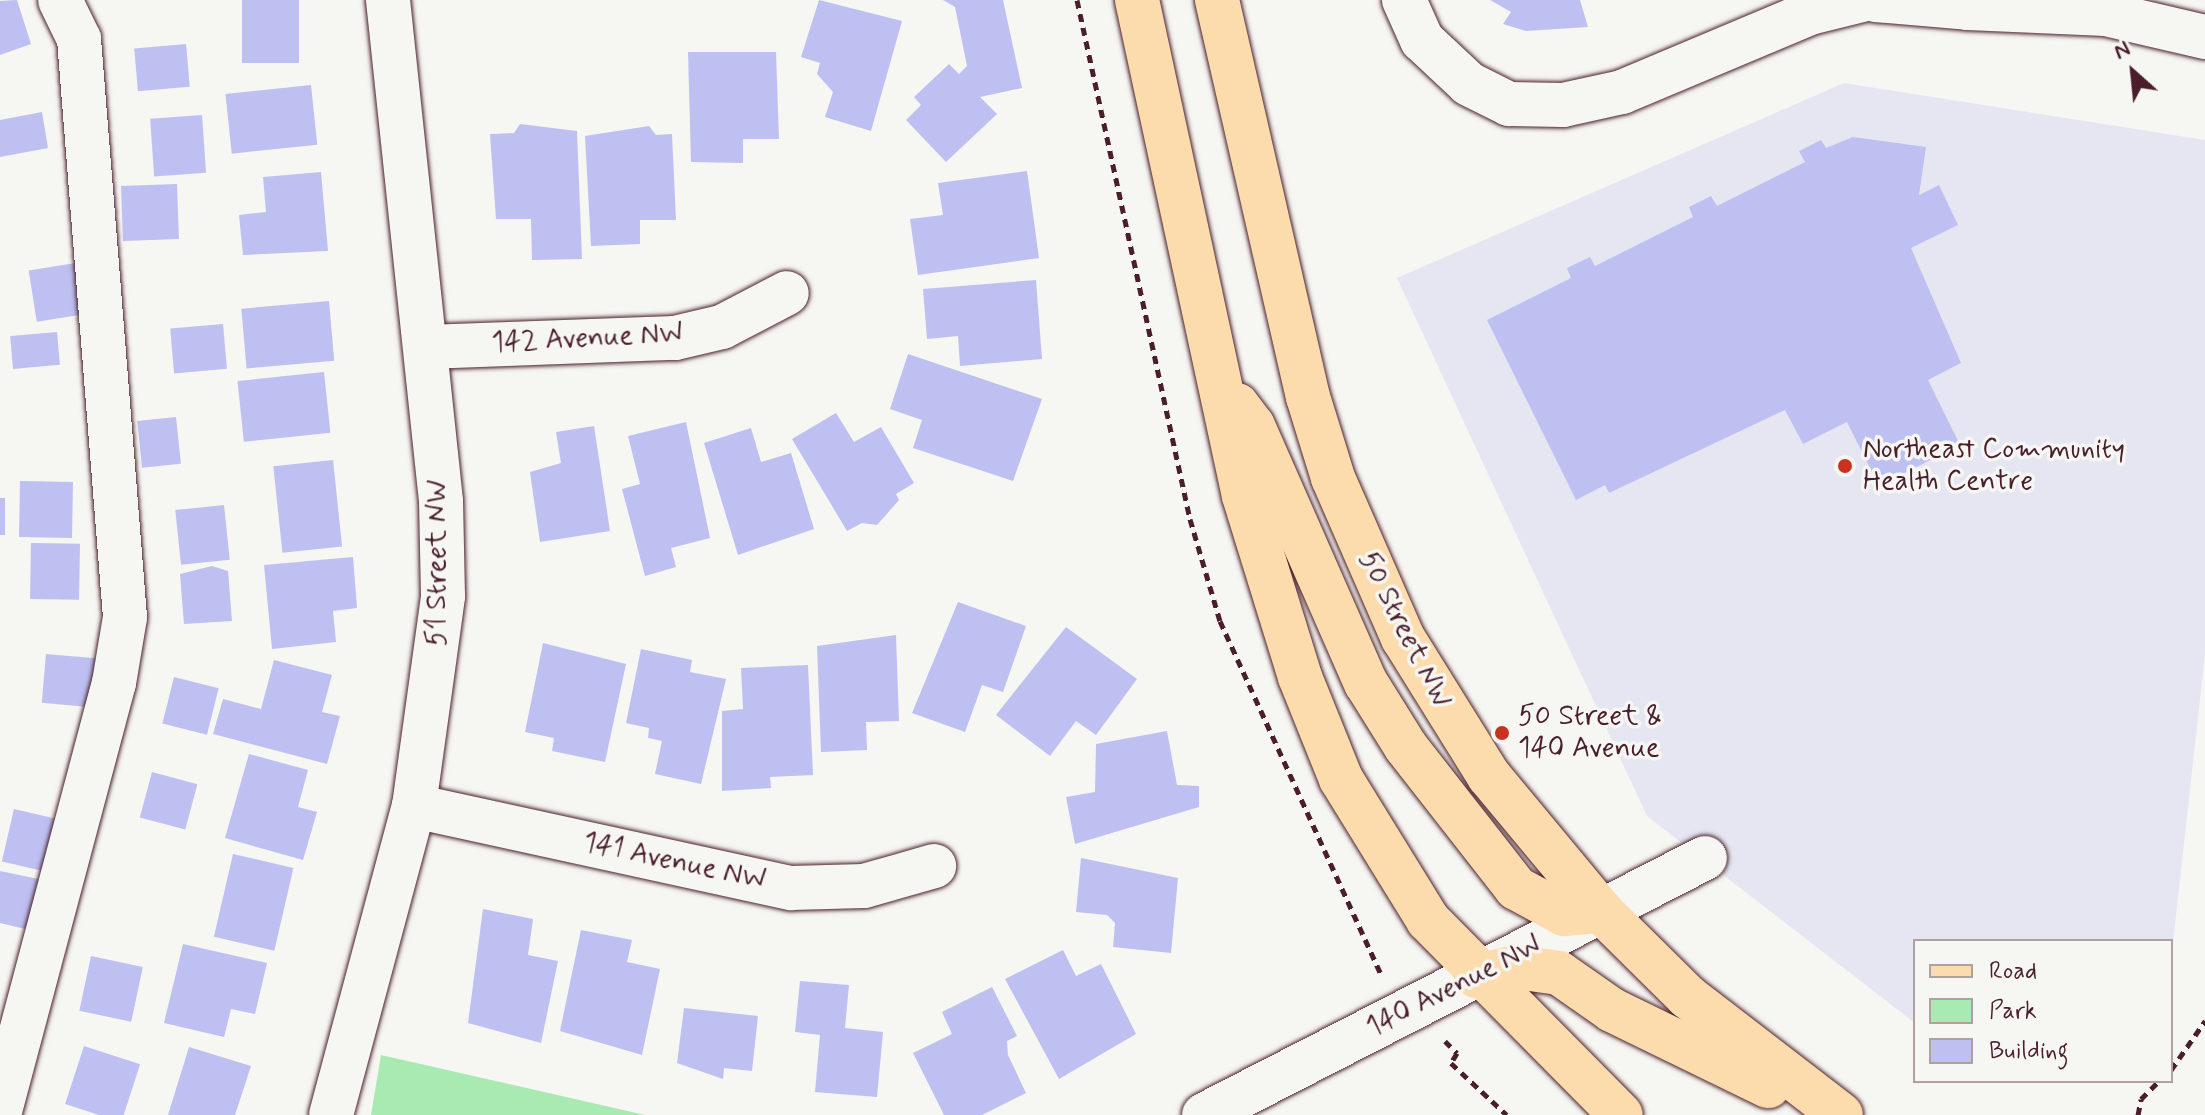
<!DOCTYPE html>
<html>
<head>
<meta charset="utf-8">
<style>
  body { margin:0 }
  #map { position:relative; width:2205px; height:1115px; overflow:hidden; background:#f6f6f2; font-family:Mynerve,sans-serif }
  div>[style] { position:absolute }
  .built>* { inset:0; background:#e5e6f2 }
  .green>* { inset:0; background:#a9eab3 }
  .building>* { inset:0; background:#bec0f2; transform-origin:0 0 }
  .path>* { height:5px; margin-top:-2.5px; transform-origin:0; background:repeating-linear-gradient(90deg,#4a1f2b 0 8px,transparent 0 14px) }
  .roads { filter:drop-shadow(0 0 2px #4a1f2b) drop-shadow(0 0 2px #4a1f2b) }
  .minor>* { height:44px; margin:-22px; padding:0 22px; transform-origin:22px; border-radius:22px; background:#f6f6f2 }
  .major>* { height:44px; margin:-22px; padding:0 22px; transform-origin:22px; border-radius:22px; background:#fcdcac }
  .dots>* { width:22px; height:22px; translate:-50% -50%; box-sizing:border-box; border:4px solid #f6f6f2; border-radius:50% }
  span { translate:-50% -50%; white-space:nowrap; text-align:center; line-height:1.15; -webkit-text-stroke:7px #f6f6f2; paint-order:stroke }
  .street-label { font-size:28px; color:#4a1f2b }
  .poi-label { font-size:28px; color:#4a1f2b }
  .left { translate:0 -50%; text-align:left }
  .legend { position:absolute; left:1913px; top:939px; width:260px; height:144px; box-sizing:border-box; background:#f6f6f2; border:2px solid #b1a0a2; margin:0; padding:10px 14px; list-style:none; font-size:24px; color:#4a1f2b }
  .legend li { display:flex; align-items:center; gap:16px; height:40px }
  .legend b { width:40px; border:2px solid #b1a0a2 }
  .north { position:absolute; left:2093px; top:32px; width:80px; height:80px; -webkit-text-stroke:6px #f6f6f2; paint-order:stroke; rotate:333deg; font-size:22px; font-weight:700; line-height:32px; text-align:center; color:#4a1f2b }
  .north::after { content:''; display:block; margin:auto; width:28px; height:36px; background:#4a1f2b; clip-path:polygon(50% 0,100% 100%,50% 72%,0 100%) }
</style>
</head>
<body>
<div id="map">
  <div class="built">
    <i style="clip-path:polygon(1844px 83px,2205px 140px,2205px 654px,2171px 961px,2171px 941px,1915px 941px,1915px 1023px,1647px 816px,1397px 278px)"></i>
  </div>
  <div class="green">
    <i style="clip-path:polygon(381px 1055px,645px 1115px,371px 1115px)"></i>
  </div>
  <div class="building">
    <i style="clip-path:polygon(17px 0,31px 44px,0 55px,0 1px)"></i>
    <i style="left:242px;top:0;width:57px;height:63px"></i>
    <i style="clip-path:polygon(819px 0,902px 21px,871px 131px,825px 117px,833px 92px,817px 74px,820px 63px,801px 57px)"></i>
    <i style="clip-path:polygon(943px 0,1003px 0,1022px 88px,980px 97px,997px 114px,946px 162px,906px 120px,921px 105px,914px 97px,949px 64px,959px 74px,967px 66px,955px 7px)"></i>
    <i style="clip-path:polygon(1490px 0,1580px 0,1588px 27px,1526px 31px,1503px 24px,1511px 12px)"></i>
    <i style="left:186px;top:44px;width:43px;height:52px;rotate:85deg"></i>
    <i style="clip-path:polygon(688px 52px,776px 52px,779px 139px,743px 139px,743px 163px,691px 162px)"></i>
    <i style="left:311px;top:85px;width:60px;height:86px;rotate:84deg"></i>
    <i style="clip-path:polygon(42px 112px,48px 148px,0 157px,0 120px)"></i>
    <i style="left:202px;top:115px;width:58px;height:52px;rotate:86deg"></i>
    <i style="clip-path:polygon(520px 124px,577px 131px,582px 259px,532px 260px,531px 219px,496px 219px,490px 134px,514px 133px)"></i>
    <i style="clip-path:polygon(649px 126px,656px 135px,672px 134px,676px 220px,640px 220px,640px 244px,591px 246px,585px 136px)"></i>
    <i style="clip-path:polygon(1853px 137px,1926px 147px,1919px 195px,1939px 185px,1958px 225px,1911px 248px,1961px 363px,1928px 380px,1960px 445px,1879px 486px,1847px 422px,1803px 444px,1785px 410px,1609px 493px,1605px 485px,1576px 500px,1487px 320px,1571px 278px,1567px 268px,1590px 257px,1595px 266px,1693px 217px,1689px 207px,1711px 196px,1717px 206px,1805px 162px,1799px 151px,1821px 140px,1826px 148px)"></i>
    <i style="clip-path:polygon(1027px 171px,1039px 258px,918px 275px,910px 219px,943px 215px,938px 183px)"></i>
    <i style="clip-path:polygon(321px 172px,328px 251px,243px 255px,239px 215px,266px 212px,263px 177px)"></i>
    <i style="left:177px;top:184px;width:55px;height:56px;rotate:88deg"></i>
    <i style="left:82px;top:262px;width:52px;height:54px;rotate:81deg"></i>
    <i style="clip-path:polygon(1036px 280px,1042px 359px,960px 366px,958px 336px,927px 339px,923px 289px)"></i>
    <i style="left:329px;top:301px;width:60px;height:88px;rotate:85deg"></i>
    <i style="left:223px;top:324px;width:45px;height:53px;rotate:85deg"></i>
    <i style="left:57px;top:332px;width:33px;height:47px;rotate:85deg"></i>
    <i style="clip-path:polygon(908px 354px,1042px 399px,1013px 481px,913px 448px,922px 420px,890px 409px)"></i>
    <i style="left:324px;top:372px;width:61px;height:87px;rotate:84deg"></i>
    <i style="clip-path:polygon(836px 413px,854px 442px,881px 427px,914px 483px,896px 494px,899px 500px,877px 525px,862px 523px,847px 531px,792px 439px)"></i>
    <i style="left:176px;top:417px;width:47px;height:39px;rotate:84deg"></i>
    <i style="clip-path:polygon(686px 422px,710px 538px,671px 548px,676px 567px,645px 576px,622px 489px,640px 484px,628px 436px)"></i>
    <i style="clip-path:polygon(594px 426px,610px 531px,540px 542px,530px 472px,561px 463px,556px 432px)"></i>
    <i style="clip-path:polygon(751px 428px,761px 462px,791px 453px,814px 529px,738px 555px,704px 443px)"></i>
    <i style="left:333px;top:460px;width:87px;height:60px;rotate:84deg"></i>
    <i style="left:20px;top:481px;width:53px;height:56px;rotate:1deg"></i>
    <i style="left:0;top:498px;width:5px;height:37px"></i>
    <i style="left:224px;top:505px;width:55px;height:49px;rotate:84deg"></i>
    <i style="left:31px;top:543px;width:49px;height:56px;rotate:1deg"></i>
    <i style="clip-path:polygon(353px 557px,357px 608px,333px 611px,336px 642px,272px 649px,264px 565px)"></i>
    <i style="clip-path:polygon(212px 566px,228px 571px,232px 621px,184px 624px,180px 574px)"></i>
    <i style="clip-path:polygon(958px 602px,1026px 626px,1003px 692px,982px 685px,965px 732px,912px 713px)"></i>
    <i style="clip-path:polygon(1066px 627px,1137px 679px,1096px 735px,1076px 721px,1050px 756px,996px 715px)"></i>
    <i style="clip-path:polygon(896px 635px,899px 721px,866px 722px,867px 750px,821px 752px,817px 646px)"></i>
    <i style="clip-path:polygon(543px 643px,626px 664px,605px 762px,552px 751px,554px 738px,525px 732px)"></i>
    <i style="clip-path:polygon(641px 649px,692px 660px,690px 672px,726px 679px,701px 784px,655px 774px,662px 741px,648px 738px,649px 728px,626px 723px)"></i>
    <i style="left:46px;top:654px;width:53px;height:49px;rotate:5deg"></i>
    <i style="clip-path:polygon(274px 660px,332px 675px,322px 712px,340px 716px,327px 764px,213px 734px,223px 699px,261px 709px)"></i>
    <i style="clip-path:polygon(808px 665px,813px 775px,770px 777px,771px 788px,722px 791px,722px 711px,743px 709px,741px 668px)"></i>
    <i style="left:174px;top:677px;width:46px;height:48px;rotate:14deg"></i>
    <i style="clip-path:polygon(1167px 731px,1177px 785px,1199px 786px,1199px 807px,1075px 844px,1066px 797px,1095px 792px,1096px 744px)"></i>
    <i style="clip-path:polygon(249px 754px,308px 770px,298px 807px,317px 812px,303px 860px,225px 838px)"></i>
    <i style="left:152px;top:772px;width:47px;height:47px;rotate:15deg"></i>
    <i style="left:14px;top:809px;width:51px;height:54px;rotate:13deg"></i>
    <i style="left:233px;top:854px;width:62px;height:85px;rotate:13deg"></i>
    <i style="clip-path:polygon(1081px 858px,1178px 878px,1171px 953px,1113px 947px,1115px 923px,1107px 915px,1076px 912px)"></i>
    <i style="clip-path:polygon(0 871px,48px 881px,38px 932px,0 923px)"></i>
    <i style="clip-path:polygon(483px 909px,533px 919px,528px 955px,558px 961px,541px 1043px,468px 1023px)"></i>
    <i style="clip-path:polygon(581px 930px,632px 940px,627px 962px,660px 969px,642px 1055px,560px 1031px)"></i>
    <i style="clip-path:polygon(183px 944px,267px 963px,255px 1014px,231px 1009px,224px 1037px,164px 1023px)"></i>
    <i style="clip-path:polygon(1063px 950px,1076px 976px,1101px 964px,1136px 1034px,1059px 1079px,1005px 979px)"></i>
    <i style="left:91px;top:956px;width:53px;height:56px;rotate:12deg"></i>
    <i style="clip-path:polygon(800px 981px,849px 985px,845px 1028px,883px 1032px,877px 1097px,815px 1092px,820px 1035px,795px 1032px)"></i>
    <i style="clip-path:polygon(992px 987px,1017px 1036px,1007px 1041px,1008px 1055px,1026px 1093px,982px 1115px,944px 1115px,913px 1053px,952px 1034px,942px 1012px)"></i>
    <i style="clip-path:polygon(684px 1008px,758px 1016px,752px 1071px,724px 1068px,723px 1079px,677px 1063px)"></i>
    <i style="left:84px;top:1046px;width:59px;height:61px;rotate:18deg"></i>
    <i style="clip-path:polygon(189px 1047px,251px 1066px,235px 1115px,168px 1115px)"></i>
  </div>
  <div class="path">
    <i style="left:1077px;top:0;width:531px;rotate:77.72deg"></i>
    <i style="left:1190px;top:519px;width:106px;rotate:73.6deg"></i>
    <i style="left:1220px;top:621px;width:390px;rotate:65.5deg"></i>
    <i style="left:1445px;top:1041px;width:17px;rotate:45deg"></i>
    <i style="left:1457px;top:1053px;width:12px;rotate:121deg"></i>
    <i style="left:1451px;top:1063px;width:76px;rotate:42.9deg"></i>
    <i style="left:2171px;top:1070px;width:60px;rotate:-55.2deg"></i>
    <i style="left:2138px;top:1115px;width:16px;rotate:-79deg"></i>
    <i style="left:2141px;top:1099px;width:25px;rotate:-45deg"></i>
  </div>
  <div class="roads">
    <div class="minor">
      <i style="left:1404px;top:0;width:44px;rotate:65.8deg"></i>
      <i style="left:1422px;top:40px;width:64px;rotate:43.1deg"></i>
      <i style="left:1469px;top:84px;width:45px;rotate:26.6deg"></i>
      <i style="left:1509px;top:104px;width:54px;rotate:1.1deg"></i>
      <i style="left:1563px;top:105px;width:60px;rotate:-12.4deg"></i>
      <i style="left:1622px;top:92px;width:204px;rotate:-22.8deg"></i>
      <i style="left:1810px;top:13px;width:54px;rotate:-14deg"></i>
      <i style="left:1875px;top:0;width:93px;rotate:4.9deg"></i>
      <i style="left:1969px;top:0;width:8px;rotate:97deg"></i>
      <i style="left:1968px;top:8px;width:138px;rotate:2.5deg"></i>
      <i style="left:2108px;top:0;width:14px;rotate:98deg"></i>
      <i style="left:2106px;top:14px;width:102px;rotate:13.1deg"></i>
      <i style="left:426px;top:347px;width:249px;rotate:-2.1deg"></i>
      <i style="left:675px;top:338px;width:48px;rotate:-13.2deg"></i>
      <i style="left:722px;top:327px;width:73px;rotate:-27.6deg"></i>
      <i style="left:414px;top:806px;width:386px;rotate:12.3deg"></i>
      <i style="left:791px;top:888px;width:73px;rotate:-1.6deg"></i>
      <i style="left:864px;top:886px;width:73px;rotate:-15.9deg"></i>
      <i style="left:0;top:1111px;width:443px;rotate:-75.1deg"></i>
      <i style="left:114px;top:683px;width:67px;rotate:-80.5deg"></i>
      <i style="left:125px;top:617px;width:580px;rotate:-94.55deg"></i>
      <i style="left:79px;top:39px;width:43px;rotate:-116deg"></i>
      <i style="left:331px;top:1115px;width:320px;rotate:-75deg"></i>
      <i style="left:414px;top:806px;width:212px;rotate:-82.1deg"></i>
      <i style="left:443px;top:596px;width:95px;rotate:-91.2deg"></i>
      <i style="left:441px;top:501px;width:504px;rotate:-96.04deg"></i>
      <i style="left:1204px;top:1115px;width:563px;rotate:-27.16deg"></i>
    </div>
    <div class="major">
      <i style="left:1137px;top:0;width:507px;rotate:77.83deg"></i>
      <i style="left:1244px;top:496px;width:189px;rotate:72.8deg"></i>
      <i style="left:1300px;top:677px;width:110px;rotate:68.1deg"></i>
      <i style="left:1341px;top:779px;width:166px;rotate:58.3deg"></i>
      <i style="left:1428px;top:920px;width:274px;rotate:45.3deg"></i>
      <i style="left:1217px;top:0;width:407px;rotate:77.1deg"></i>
      <i style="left:1308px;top:397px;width:85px;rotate:72.8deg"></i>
      <i style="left:1333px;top:478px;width:175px;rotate:66.4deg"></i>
      <i style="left:1403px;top:638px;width:163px;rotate:58.1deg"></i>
      <i style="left:1489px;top:776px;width:175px;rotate:50.3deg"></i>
      <i style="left:1601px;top:911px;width:122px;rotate:44.7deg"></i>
      <i style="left:1688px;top:997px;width:193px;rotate:37.6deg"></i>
      <i style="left:1237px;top:405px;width:26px;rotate:53deg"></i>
      <i style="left:1253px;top:426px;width:281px;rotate:66.3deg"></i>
      <i style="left:1366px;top:683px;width:75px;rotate:58deg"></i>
      <i style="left:1406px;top:747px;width:179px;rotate:52deg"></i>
      <i style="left:1516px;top:888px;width:55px;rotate:28.4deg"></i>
      <i style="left:1564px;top:914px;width:37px;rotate:-5deg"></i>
      <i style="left:1476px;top:976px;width:41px;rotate:-12.7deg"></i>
      <i style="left:1516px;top:967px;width:43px;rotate:7.9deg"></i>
      <i style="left:1559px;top:973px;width:65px;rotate:34.9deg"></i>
      <i style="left:1612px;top:1010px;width:174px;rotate:26deg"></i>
    </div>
  </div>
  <div class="dots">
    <i style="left:1845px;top:466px;background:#c8321e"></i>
    <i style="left:1502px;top:733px;background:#c8321e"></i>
  </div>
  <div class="street-label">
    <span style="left:587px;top:339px;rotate:-3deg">142 Avenue NW</span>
    <span style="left:438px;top:563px;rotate:-90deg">51 Street NW</span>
    <span style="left:1404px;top:630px;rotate:63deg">50 Street NW</span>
    <span style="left:674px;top:862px;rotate:12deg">141 Avenue NW</span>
    <span style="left:1454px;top:987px;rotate:-27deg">140 Avenue NW</span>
  </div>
  <div class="poi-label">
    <span class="left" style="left:1863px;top:466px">Northeast Community<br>Health Centre</span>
    <span class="left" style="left:1518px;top:733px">50 Street &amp;<br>140 Avenue</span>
  </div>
  <ul class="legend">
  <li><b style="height:10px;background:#fcdcac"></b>Road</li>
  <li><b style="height:22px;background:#a9eab3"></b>Park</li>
  <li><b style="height:22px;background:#bec0f2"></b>Building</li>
  </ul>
  <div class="north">N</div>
</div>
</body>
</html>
